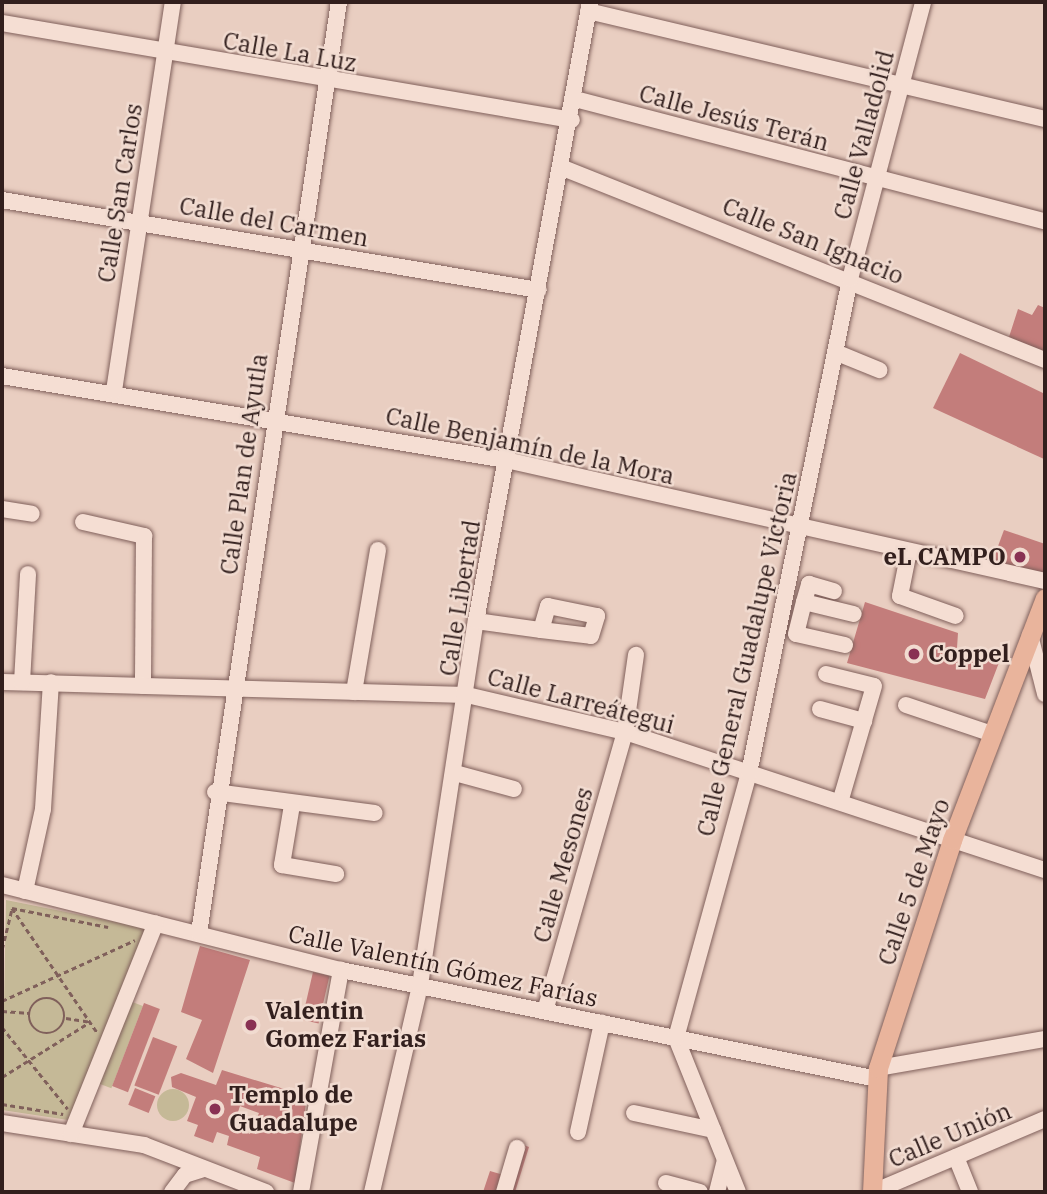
<!DOCTYPE html>
<html>
<head>
<meta charset="utf-8">
<style>
  body { margin:0 }
  #map { position:relative; width:1047px; height:1194px; overflow:hidden; background:#e9cec1; font-family:"IBM Plex Serif",serif }
  div>[style] { position:absolute }
  .green>* { inset:0; background:#c5b997; transform-origin:0 0 }
  .round { border-radius:50% }
  .building>* { inset:0; background:#c37d7b; transform-origin:0 0 }
  .path>* { height:2.5px; margin-top:-1.25px; transform-origin:0; background:repeating-linear-gradient(90deg,#80605b 0 5px,transparent 0 8.5px) }
  .path>.ring { margin:-1.25px; padding:0; box-sizing:content-box; background:none; border:2.5px solid #80605b; border-radius:50% }
  .roads { filter:drop-shadow(0 0 2px #80605b) drop-shadow(0 0 2px #80605b) }
  .minor>* { height:16px; margin:-8px; padding:0 8px; transform-origin:8px; border-radius:8px; background:#f5ded3 }
  .major>* { height:19px; margin:-9.5px; padding:0 9.5px; transform-origin:9.5px; border-radius:9.5px; background:#e9b49c }
  .dots>* { width:19px; height:19px; translate:-50% -50%; box-sizing:border-box; border:4px solid #f1dbd0; border-radius:50% }
  span { translate:-50% -50%; white-space:nowrap; text-align:center; line-height:1.15; -webkit-text-stroke:5px #f1dbd0; paint-order:stroke }
  .street-label { font-size:24px; color:#321f1d }
  .poi-label { font-size:24px; color:#321f1d; font-weight:700 }
  .right { translate:-100% -50%; text-align:right }
  .left { translate:0 -50%; text-align:left }
  .frame { position:absolute; inset:0; border:4px solid #321f1d; pointer-events:none }
</style>
</head>
<body>
<div id="map">
  <div class="green">
    <i style="clip-path:polygon(6px 900px,146px 928px,68px 1120px,2px 1110px)"></i>
    <i style="left:127px;top:1000px;width:17px;height:88px;rotate:21deg"></i>
    <i class="round" style="left:157px;top:1089px;width:32px;height:32px"></i>
  </div>
  <div class="building">
    <i style="clip-path:polygon(1038px 305px,1045px 308px,1045px 355px,1009px 337px,1018px 309px,1032px 315px)"></i>
    <i style="clip-path:polygon(960px 353px,1045px 394px,1044px 459px,933px 408px)"></i>
    <i style="clip-path:polygon(1004px 530px,1045px 544px,1045px 573px,991px 565px)"></i>
    <i style="clip-path:polygon(865px 602px,958px 633px,957px 648px,1000px 660px,985px 699px,847px 663px)"></i>
    <i style="clip-path:polygon(200px 946px,250px 960px,213px 1073px,186px 1059px,202px 1020px,181px 1012px)"></i>
    <i style="left:313px;top:972px;width:17px;height:49px;rotate:13deg"></i>
    <i style="left:144px;top:1003px;width:17px;height:89px;rotate:21deg"></i>
    <i style="left:153px;top:1037px;width:26px;height:52px;rotate:21deg"></i>
    <i style="clip-path:polygon(evenodd,222px 1070px,307px 1096px,295px 1183px,257px 1169px,260px 1157px,227px 1145px,229px 1136px,217px 1132px,213px 1143px,194px 1136px,198px 1125px,187px 1121px,196px 1097px,172px 1087px,171px 1077px,181px 1073px,216px 1085px,222px 1070px,240px 1106px,259px 1113px,250px 1134px,233px 1127px,240px 1106px)"></i>
    <i style="left:135px;top:1088px;width:22px;height:18px;rotate:22deg"></i>
    <i style="clip-path:polygon(521px 1144px,529px 1147px,515px 1192px,507px 1192px)"></i>
    <i style="clip-path:polygon(490px 1171px,507px 1176px,502px 1192px,483px 1192px)"></i>
  </div>
  <div class="path">
    <i style="left:12px;top:908px;width:98px;rotate:11.2deg"></i>
    <i style="left:12px;top:908px;width:150px;rotate:55.6deg"></i>
    <i style="left:2px;top:949px;width:42px;rotate:-76.3deg"></i>
    <i class="ring" style="left:29px;top:998px;width:33.5px;height:33.5px"></i>
    <i style="left:2px;top:1001px;width:146px;rotate:-24.6deg"></i>
    <i style="left:2px;top:1011px;width:28px;rotate:4deg"></i>
    <i style="left:66px;top:1018px;width:24px;rotate:9deg"></i>
    <i style="left:2px;top:1027px;width:105px;rotate:51.2deg"></i>
    <i style="left:2px;top:1077px;width:104px;rotate:-32deg"></i>
    <i style="left:2px;top:1104px;width:62px;rotate:9.3deg"></i>
  </div>
  <div class="roads">
    <div class="minor">
      <i style="left:588px;top:11px;width:470px;rotate:13.3deg"></i>
      <i style="left:2px;top:23px;width:578px;rotate:9.66deg"></i>
      <i style="left:575px;top:99px;width:486px;rotate:14.6deg"></i>
      <i style="left:563px;top:168px;width:519px;rotate:21.72deg"></i>
      <i style="left:2px;top:200px;width:544px;rotate:9.53deg"></i>
      <i style="left:835px;top:352px;width:48px;rotate:22.2deg"></i>
      <i style="left:2px;top:376px;width:511px;rotate:9.46deg"></i>
      <i style="left:506px;top:460px;width:552px;rotate:12.65deg"></i>
      <i style="left:114px;top:391px;width:393px;rotate:-81.4deg"></i>
      <i style="left:2px;top:509px;width:30px;rotate:9deg"></i>
      <i style="left:83px;top:522px;width:63px;rotate:12.9deg"></i>
      <i style="left:144px;top:536px;width:150px;rotate:90.4deg"></i>
      <i style="left:909px;top:551px;width:46px;rotate:101.3deg"></i>
      <i style="left:900px;top:596px;width:59px;rotate:19.7deg"></i>
      <i style="left:804px;top:602px;width:19px;rotate:-74deg"></i>
      <i style="left:809px;top:584px;width:26px;rotate:16deg"></i>
      <i style="left:476px;top:621px;width:66px;rotate:7.9deg"></i>
      <i style="left:541px;top:630px;width:50px;rotate:6.8deg"></i>
      <i style="left:591px;top:636px;width:21px;rotate:-73deg"></i>
      <i style="left:597px;top:616px;width:50px;rotate:-168.5deg"></i>
      <i style="left:548px;top:606px;width:25px;rotate:106deg"></i>
      <i style="left:1030px;top:635px;width:61px;rotate:75.7deg"></i>
      <i style="left:845px;top:645px;width:50px;rotate:-167.3deg"></i>
      <i style="left:796px;top:634px;width:33px;rotate:-76deg"></i>
      <i style="left:804px;top:602px;width:51px;rotate:13.5deg"></i>
      <i style="left:826px;top:674px;width:49px;rotate:14deg"></i>
      <i style="left:874px;top:686px;width:121px;rotate:106.3deg"></i>
      <i style="left:2px;top:682px;width:465px;rotate:1.6deg"></i>
      <i style="left:467px;top:695px;width:162px;rotate:13.2deg"></i>
      <i style="left:625px;top:732px;width:442px;rotate:18.2deg"></i>
      <i style="left:22px;top:682px;width:108px;rotate:-86.8deg"></i>
      <i style="left:354px;top:692px;width:144px;rotate:-80.4deg"></i>
      <i style="left:906px;top:705px;width:91px;rotate:18.6deg"></i>
      <i style="left:820px;top:709px;width:46px;rotate:15.3deg"></i>
      <i style="left:455px;top:773px;width:61px;rotate:15.2deg"></i>
      <i style="left:215px;top:792px;width:161px;rotate:7.5deg"></i>
      <i style="left:292px;top:805px;width:61px;rotate:99.5deg"></i>
      <i style="left:282px;top:865px;width:55px;rotate:9.5deg"></i>
      <i style="left:2px;top:885px;width:349px;rotate:14.1deg"></i>
      <i style="left:341px;top:970px;width:547px;rotate:11.49deg"></i>
      <i style="left:25px;top:891px;width:84px;rotate:-77.6deg"></i>
      <i style="left:43px;top:809px;width:127px;rotate:-86.4deg"></i>
      <i style="left:199px;top:933px;width:941px;rotate:-81.45deg"></i>
      <i style="left:545px;top:1011px;width:290px;rotate:-74deg"></i>
      <i style="left:625px;top:732px;width:78px;rotate:-81.9deg"></i>
      <i style="left:878px;top:1068px;width:169px;rotate:-9.9deg"></i>
      <i style="left:634px;top:1113px;width:81px;rotate:12.1deg"></i>
      <i style="left:2px;top:1123px;width:144px;rotate:8.8deg"></i>
      <i style="left:144px;top:1145px;width:131px;rotate:21.1deg"></i>
      <i style="left:578px;top:1132px;width:112px;rotate:-77.6deg"></i>
      <i style="left:71px;top:1134px;width:227px;rotate:-68.1deg"></i>
      <i style="left:956px;top:1157px;width:38px;rotate:68deg"></i>
      <i style="left:666px;top:1183px;width:35px;rotate:15deg"></i>
      <i style="left:172px;top:1192px;width:21px;rotate:-53deg"></i>
      <i style="left:185px;top:1175px;width:20px;rotate:-18deg"></i>
      <i style="left:301px;top:1192px;width:226px;rotate:-79.8deg"></i>
      <i style="left:372px;top:1192px;width:212px;rotate:-76.9deg"></i>
      <i style="left:420px;top:985px;width:368px;rotate:-81.3deg"></i>
      <i style="left:476px;top:621px;width:629px;rotate:-79.56deg"></i>
      <i style="left:504px;top:1192px;width:46px;rotate:-73.5deg"></i>
      <i style="left:717px;top:1192px;width:32px;rotate:-76deg"></i>
      <i style="left:738px;top:1192px;width:166px;rotate:-111.9deg"></i>
      <i style="left:676px;top:1038px;width:275px;rotate:-74.6deg"></i>
      <i style="left:749px;top:773px;width:504px;rotate:-78.44deg"></i>
      <i style="left:850px;top:279px;width:286px;rotate:-75.2deg"></i>
      <i style="left:873px;top:1192px;width:187px;rotate:-23deg"></i>
    </div>
    <div class="major">
      <i style="left:872px;top:1192px;width:124px;rotate:-87.2deg"></i>
      <i style="left:878px;top:1068px;width:240px;rotate:-72deg"></i>
      <i style="left:952px;top:840px;width:259px;rotate:-69deg"></i>
    </div>
  </div>
  <div class="dots">
    <i style="left:1020px;top:557px;background:#893153"></i>
    <i style="left:914px;top:654px;background:#893153"></i>
    <i style="left:251px;top:1025px;background:#893153"></i>
    <i style="left:215px;top:1109px;background:#893153"></i>
  </div>
  <div class="street-label">
    <span style="left:290px;top:52px;rotate:10deg">Calle La Luz</span>
    <span style="left:734px;top:118px;rotate:15deg">Calle Jesús Terán</span>
    <span style="left:864px;top:135px;rotate:-75deg">Calle Valladolid</span>
    <span style="left:120px;top:193px;rotate:-81deg">Calle San Carlos</span>
    <span style="left:274px;top:222px;rotate:10deg">Calle del Carmen</span>
    <span style="left:813px;top:241px;rotate:22deg">Calle San Ignacio</span>
    <span style="left:530px;top:446px;rotate:12deg">Calle Benjamín de la Mora</span>
    <span style="left:244px;top:464px;rotate:-82deg">Calle Plan de Ayutla</span>
    <span style="left:460px;top:598px;rotate:-81deg">Calle Libertad</span>
    <span style="left:747px;top:654px;rotate:-77deg">Calle General Guadalupe Victoria</span>
    <span style="left:581px;top:701px;rotate:15deg">Calle Larreátegui</span>
    <span style="left:563px;top:865px;rotate:-74deg">Calle Mesones</span>
    <span style="left:914px;top:882px;rotate:-71deg">Calle 5 de Mayo</span>
    <span style="left:443px;top:966px;rotate:12deg">Calle Valentín Gómez Farías</span>
    <span style="left:950px;top:1135px;rotate:-23deg">Calle Unión</span>
  </div>
  <div class="poi-label">
    <span class="right" style="left:1006px;top:557px">eL CAMPO</span>
    <span class="left" style="left:928px;top:654px">Coppel</span>
    <span class="left" style="left:265px;top:1025px">Valentin<br>Gomez Farias</span>
    <span class="left" style="left:229px;top:1109px">Templo de<br>Guadalupe</span>
  </div>
  <div class="frame"></div>
</div>
</body>
</html>
